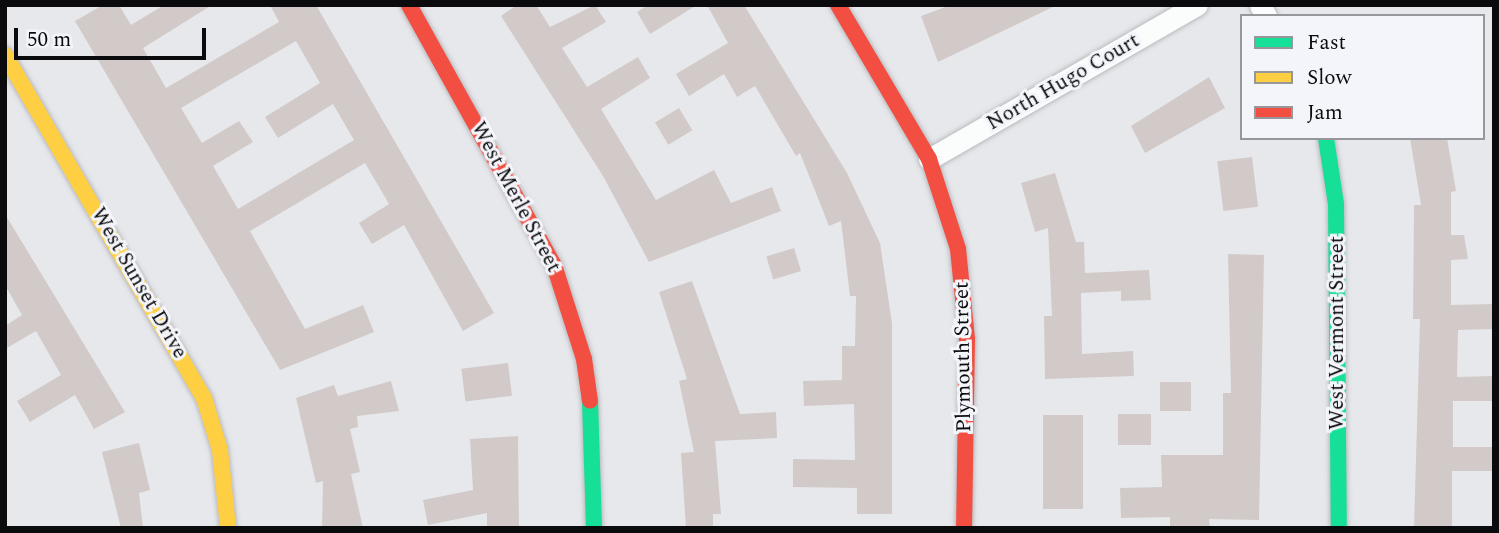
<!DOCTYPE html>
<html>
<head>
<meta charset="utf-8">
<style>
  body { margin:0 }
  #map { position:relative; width:1499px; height:533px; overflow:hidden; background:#e7e8ec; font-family:Spectral,serif }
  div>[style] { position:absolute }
  .building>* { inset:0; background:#d2cac8; transform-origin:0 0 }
  .roads { filter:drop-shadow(0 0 2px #babbbe) drop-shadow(0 0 2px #babbbe) }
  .street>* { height:21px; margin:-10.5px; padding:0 10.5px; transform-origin:10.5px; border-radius:10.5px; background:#fbfcfc }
  .fast>* { height:16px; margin:-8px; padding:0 8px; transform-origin:8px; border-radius:8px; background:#16e098 }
  .slow>* { height:16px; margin:-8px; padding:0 8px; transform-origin:8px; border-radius:8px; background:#ffcf43 }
  .jam>* { height:16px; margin:-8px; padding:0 8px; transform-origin:8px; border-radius:8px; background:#f24e42 }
  span { translate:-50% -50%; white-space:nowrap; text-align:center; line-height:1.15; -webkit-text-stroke:6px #f4f5fa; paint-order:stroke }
  .street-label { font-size:21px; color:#0b0b0d }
  .frame { position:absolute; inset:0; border:7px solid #0b0b0d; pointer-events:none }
  .legend { position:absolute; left:1240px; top:14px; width:245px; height:126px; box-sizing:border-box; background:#f4f5fa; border:2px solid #97979b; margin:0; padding:9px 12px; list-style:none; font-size:21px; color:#0b0b0d }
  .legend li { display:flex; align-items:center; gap:14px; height:35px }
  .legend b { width:35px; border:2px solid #97979b }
  .scale { position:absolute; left:14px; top:28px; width:192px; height:32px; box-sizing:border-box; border:4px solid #0b0b0d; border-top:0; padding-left:9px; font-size:21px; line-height:24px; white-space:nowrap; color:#0b0b0d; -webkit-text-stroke:5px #f4f5fa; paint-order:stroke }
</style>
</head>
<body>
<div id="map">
  <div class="building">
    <i style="clip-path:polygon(evenodd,103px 5px,119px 5px,131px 25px,164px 5px,212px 5px,143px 48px,166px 88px,279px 22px,270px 5px,316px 5px,494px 313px,463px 331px,404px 225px,372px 244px,359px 223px,389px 204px,365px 163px,250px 231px,305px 329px,363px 305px,374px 332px,280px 370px,75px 21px,103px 5px,296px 41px,320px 83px,265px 117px,278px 138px,333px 104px,354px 140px,238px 209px,213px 166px,253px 142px,239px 121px,202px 143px,181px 108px,296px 41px)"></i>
    <i style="clip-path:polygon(517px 5px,536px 5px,550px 27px,595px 5px,606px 22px,562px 48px,587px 87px,638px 57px,650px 78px,601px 109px,656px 200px,714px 170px,731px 203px,772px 187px,781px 211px,649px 262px,603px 176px,501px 16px)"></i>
    <i style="clip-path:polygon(648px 5px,697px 5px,650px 34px,637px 12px)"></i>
    <i style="clip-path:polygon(707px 5px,744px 5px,847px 173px,880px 243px,892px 323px,892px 514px,857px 514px,857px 488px,793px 487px,793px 459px,855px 460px,854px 404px,804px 406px,803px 381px,842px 380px,842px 346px,855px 346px,856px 296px,850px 296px,841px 221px,829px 226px,800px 153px,796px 156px,755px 86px,737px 97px,724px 74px,689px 96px,676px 74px,728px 43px)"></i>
    <i style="clip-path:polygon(951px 5px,1057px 5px,938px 62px,921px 16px)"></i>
    <i style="clip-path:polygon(1209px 77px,1225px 108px,1145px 153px,1131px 126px)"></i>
    <i style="left:679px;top:108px;width:26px;height:28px;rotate:59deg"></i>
    <i style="clip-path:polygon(1410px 138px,1447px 138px,1456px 191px,1451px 192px,1451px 235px,1464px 235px,1468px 259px,1451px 260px,1451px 305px,1494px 304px,1494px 329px,1458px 330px,1457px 377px,1494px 376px,1494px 401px,1453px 401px,1453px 447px,1494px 447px,1494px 471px,1452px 471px,1452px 528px,1414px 528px,1420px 319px,1413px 319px,1414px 205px,1421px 205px)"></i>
    <i style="left:1252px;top:157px;width:50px;height:35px;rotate:83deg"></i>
    <i style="clip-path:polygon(1055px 173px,1076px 242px,1084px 242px,1085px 273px,1149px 270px,1151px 300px,1121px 301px,1121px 291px,1081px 293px,1082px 354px,1133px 351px,1134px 376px,1045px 379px,1044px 316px,1052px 316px,1048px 228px,1035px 232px,1021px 183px)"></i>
    <i style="clip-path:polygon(5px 214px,125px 412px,94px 429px,75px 395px,30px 422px,17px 401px,61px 375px,36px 331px,5px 349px,5px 326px,22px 315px,5px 285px)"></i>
    <i style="left:794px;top:248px;width:24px;height:29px;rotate:73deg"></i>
    <i style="clip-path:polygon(1228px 254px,1264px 255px,1259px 520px,1209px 519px,1210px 528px,1170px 528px,1170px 517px,1121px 518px,1120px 488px,1162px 487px,1161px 455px,1223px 455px,1223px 393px,1231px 393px)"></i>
    <i style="clip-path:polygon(692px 281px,740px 414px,776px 412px,777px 438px,715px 441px,721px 514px,713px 514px,713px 528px,686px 528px,681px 453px,694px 452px,679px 381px,687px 379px,659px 292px)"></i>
    <i style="left:508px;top:363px;width:33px;height:47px;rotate:83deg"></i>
    <i style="clip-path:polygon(391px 381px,399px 411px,357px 416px,358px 427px,350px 429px,360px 472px,351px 474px,363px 528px,322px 528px,323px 481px,316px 483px,296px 398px,334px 385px,338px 396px)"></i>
    <i style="left:1160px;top:382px;width:31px;height:29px"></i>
    <i style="left:1151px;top:414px;width:31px;height:33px;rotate:90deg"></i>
    <i style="left:1043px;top:415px;width:40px;height:94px"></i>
    <i style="clip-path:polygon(518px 436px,519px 528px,487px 528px,487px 513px,428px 525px,423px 500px,473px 490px,470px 439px)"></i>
    <i style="clip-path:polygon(139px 443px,150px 490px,139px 493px,143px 528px,121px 528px,102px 452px)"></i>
  </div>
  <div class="roads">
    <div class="street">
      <i style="left:1260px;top:5px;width:13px;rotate:61deg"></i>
      <i style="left:929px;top:159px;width:309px;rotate:-29.9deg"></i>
    </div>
    <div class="fast">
      <i style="left:1326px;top:138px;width:67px;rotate:81.4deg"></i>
      <i style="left:1336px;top:204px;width:324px;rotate:89.5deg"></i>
      <i style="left:590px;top:401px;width:127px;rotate:88.2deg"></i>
    </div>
    <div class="slow">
      <i style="left:5px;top:55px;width:397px;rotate:59.9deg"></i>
      <i style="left:204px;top:398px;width:54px;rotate:72.9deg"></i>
      <i style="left:220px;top:450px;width:78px;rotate:84.1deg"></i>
    </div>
    <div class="jam">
      <i style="left:409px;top:5px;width:298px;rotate:60.9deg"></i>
      <i style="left:554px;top:265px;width:99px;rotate:72.3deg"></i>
      <i style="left:584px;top:359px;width:42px;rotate:81.9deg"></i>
      <i style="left:838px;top:5px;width:179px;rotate:59.4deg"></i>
      <i style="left:929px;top:159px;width:95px;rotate:72.1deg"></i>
      <i style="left:958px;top:249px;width:90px;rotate:84.3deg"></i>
      <i style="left:967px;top:339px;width:189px;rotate:90.9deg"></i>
    </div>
  </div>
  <div class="street-label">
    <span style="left:1063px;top:82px;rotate:-30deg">North Hugo Court</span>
    <span style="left:516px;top:197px;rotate:62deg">West Merle Street</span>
    <span style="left:139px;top:283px;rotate:60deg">West Sunset Drive</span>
    <span style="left:1337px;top:333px;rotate:-90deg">West Vermont Street</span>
    <span style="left:963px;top:357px;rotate:-91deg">Plymouth Street</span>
  </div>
  <div class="frame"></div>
  <ul class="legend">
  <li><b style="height:9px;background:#16e098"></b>Fast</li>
  <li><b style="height:9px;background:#ffcf43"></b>Slow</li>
  <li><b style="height:9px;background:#f24e42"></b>Jam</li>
  </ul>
  <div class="scale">50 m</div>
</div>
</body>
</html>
